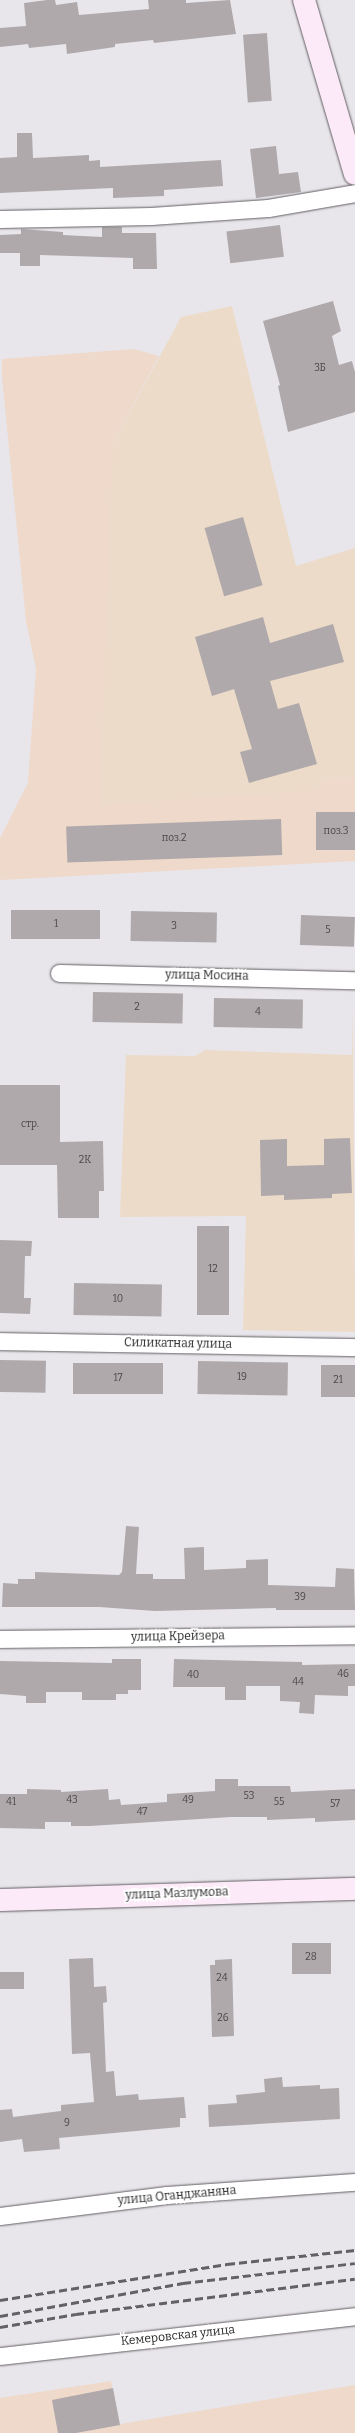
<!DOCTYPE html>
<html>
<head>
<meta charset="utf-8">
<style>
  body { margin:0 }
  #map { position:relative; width:355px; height:2433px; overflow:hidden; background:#e9e6eb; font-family:Bitter,serif }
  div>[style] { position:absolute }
  .industrial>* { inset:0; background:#eed9cb }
  .education>* { inset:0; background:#ecdbc9 }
  .building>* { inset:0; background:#afa9ab; transform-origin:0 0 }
  .roads { filter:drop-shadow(0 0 1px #615e62) drop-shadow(0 0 1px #615e62) }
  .street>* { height:17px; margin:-8.5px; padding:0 8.5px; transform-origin:8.5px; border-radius:8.5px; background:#fff }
  .secondary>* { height:22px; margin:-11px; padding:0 11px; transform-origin:11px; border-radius:11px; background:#fceaf8 }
  .rail>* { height:3px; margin-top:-1.5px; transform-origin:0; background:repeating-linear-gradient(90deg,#636164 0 8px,transparent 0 12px) }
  span { translate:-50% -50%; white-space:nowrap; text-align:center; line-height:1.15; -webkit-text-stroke:3.5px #fff; paint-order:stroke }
  .number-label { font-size:10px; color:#4a484a }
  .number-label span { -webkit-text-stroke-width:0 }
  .street-label { font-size:12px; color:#292729 }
</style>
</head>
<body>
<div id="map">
  <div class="industrial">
    <i style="clip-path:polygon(134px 349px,159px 356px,113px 443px,319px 790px,321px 779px,355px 776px,355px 861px,0 880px,0 838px,28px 783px,36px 669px,26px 621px,2px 377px,2px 359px)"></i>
    <i style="clip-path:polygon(111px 2381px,120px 2424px,355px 2385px,355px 2433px,0 2433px,0 2398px)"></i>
  </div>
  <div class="education">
    <i style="clip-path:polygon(232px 306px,296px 566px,355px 548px,355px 776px,321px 779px,320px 790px,100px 805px,113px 443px,181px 317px)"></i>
    <i style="clip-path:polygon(353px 1007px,355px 1332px,243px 1330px,246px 1216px,120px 1217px,126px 1055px,195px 1056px,205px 1050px,352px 1055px)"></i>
  </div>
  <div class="building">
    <i style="clip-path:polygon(47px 0,55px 0,56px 5px,77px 2px,79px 15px,149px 9px,148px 0,186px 0,186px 3px,230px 0,236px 34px,154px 43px,153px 40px,115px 44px,115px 47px,67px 54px,66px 44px,29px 48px,28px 44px,0 47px,0 28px,26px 26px,24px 3px)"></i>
    <i style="left:267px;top:33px;width:68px;height:24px;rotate:86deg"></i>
    <i style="clip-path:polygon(17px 133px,32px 133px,33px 158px,89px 155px,89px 161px,100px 160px,100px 167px,221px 160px,223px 186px,164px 190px,164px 196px,113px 198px,113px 188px,0 193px,0 158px,17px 157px)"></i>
    <i style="clip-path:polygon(276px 146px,279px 174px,298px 172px,301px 192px,256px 198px,250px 149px)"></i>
    <i style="left:280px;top:225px;width:32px;height:54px;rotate:83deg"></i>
    <i style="clip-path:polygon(102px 227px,122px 227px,122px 233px,156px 233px,157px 269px,133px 269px,133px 258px,40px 255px,40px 266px,20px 266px,20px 253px,0 253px,0 235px,21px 234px,21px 229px,63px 232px,63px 235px,102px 237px)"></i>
    <i style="clip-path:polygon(333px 301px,341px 331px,332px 336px,339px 365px,352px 361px,355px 372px,355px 412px,288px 432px,278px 386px,280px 385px,263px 321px)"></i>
    <i style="left:243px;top:517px;width:71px;height:40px;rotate:74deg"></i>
    <i style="clip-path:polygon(263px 617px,270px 643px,333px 624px,344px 662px,270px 681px,278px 709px,299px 703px,317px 764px,249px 783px,240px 752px,252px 749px,234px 689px,212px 696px,195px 637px)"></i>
    <i style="left:355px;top:812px;width:38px;height:39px;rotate:90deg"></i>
    <i style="left:281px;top:819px;width:36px;height:215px;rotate:88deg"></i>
    <i style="left:11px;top:910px;width:89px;height:29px"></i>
    <i style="left:131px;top:911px;width:86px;height:30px;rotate:1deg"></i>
    <i style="left:301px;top:915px;width:54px;height:30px;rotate:2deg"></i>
    <i style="left:93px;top:992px;width:90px;height:30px;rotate:1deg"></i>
    <i style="left:214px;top:998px;width:89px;height:29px;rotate:1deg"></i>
    <i style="clip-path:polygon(0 1085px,60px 1085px,60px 1142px,103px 1141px,104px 1191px,99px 1191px,99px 1218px,58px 1218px,57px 1165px,0 1165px)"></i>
    <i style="clip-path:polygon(350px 1138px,352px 1193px,332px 1194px,332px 1198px,284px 1200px,284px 1195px,261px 1196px,260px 1140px,287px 1139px,287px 1166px,324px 1165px,324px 1139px)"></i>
    <i style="left:197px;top:1226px;width:32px;height:89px"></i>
    <i style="clip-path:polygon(0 1240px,32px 1241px,31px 1256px,25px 1256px,24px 1298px,31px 1298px,30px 1314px,0 1313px)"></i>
    <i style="left:74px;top:1283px;width:88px;height:32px;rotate:1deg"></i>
    <i style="left:0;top:1360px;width:46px;height:32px;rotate:1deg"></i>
    <i style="left:198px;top:1361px;width:90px;height:33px;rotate:1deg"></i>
    <i style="left:73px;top:1363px;width:90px;height:31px"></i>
    <i style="left:355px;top:1365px;width:32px;height:34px;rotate:90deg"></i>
    <i style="clip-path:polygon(126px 1526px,139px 1527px,136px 1574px,153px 1574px,153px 1579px,185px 1579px,184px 1548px,204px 1547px,204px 1570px,246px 1568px,246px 1560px,268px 1559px,268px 1585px,335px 1587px,336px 1568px,354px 1569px,355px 1610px,276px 1610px,276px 1608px,155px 1611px,99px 1607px,2px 1607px,3px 1583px,18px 1584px,18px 1579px,35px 1579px,35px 1572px,119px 1575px,122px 1572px)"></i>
    <i style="clip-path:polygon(112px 1659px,141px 1659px,141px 1690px,128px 1690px,128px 1694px,116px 1694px,116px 1700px,82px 1700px,82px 1692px,46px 1692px,46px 1703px,26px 1703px,26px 1696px,0 1694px,0 1661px,112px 1663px)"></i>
    <i style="clip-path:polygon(174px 1659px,302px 1662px,302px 1665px,355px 1664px,355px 1686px,348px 1686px,348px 1696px,315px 1695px,314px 1714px,299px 1713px,300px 1702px,280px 1701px,280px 1686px,246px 1686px,246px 1700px,225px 1700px,225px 1687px,173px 1687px)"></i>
    <i style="clip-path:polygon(215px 1779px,238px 1779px,238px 1786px,290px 1786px,291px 1792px,355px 1789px,355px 1820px,315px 1822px,315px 1818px,267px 1820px,267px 1817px,231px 1817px,90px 1826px,71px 1826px,71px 1822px,45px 1822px,45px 1829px,0 1828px,0 1794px,27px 1794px,27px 1789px,61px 1790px,61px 1792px,108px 1789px,109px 1800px,120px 1799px,121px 1805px,167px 1802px,167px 1794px,215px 1791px)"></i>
    <i style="left:292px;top:1943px;width:39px;height:31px"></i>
    <i style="clip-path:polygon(93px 1958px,94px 1987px,106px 1986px,107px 2002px,103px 2003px,106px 2072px,114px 2071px,116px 2096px,138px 2094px,139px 2100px,184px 2097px,186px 2118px,180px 2118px,180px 2127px,59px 2138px,60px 2149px,24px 2152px,22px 2139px,0 2142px,0 2110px,12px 2109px,13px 2117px,61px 2111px,61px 2105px,94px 2102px,90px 2053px,72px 2054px,69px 1959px)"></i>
    <i style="clip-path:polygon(232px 1959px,234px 2036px,212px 2037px,210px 1965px,215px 1965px,215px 1960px)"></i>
    <i style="left:0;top:1972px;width:24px;height:17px"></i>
    <i style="clip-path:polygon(282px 2077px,283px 2087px,320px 2085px,320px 2089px,339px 2088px,340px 2119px,209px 2127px,208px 2105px,237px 2103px,236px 2095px,265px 2092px,264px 2079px)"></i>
    <i style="clip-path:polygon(113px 2388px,120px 2425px,76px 2433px,58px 2433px,52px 2400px)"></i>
  </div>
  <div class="roads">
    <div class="street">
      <i style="left:0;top:219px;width:151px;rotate:-1.1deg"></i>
      <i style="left:151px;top:216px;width:117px;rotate:-3.9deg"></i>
      <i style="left:268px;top:208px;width:88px;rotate:-9.8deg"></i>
      <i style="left:59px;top:973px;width:296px;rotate:1.4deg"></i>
      <i style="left:0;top:1341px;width:355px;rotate:1deg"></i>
      <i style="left:0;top:1639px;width:355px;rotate:-0.6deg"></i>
      <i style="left:0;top:2216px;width:168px;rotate:-7.2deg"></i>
      <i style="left:167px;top:2195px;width:188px;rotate:-4deg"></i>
      <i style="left:0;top:2356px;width:357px;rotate:-6.4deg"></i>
    </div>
    <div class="secondary">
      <i style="left:304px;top:0;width:181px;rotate:73.7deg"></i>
      <i style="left:0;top:1900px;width:355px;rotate:-1.8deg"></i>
    </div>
  </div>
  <div class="rail">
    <i style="left:0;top:2300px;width:230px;rotate:-9deg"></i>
    <i style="left:227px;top:2264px;width:129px;rotate:-6.2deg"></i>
    <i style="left:0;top:2316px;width:186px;rotate:-10.2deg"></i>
    <i style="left:183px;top:2283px;width:173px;rotate:-6.6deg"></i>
    <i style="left:0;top:2327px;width:77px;rotate:-9.7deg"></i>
    <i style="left:76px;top:2314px;width:281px;rotate:-7.2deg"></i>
  </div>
  <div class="number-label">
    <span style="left:320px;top:369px">3Б</span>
    <span style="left:336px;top:832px">поз.3</span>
    <span style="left:174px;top:839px">поз.2</span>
    <span style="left:56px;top:925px">1</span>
    <span style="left:174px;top:927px">3</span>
    <span style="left:328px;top:931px">5</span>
    <span style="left:137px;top:1008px">2</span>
    <span style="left:258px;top:1013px">4</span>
    <span style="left:30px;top:1125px">стр.</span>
    <span style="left:85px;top:1161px">2К</span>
    <span style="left:213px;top:1270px">12</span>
    <span style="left:118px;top:1300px">10</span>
    <span style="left:242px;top:1378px">19</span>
    <span style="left:118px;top:1379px">17</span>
    <span style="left:338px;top:1381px">21</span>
    <span style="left:300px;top:1598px">39</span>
    <span style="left:343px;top:1675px">46</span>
    <span style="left:193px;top:1676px">40</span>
    <span style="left:298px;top:1683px">44</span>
    <span style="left:249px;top:1797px">53</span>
    <span style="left:72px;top:1801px">43</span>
    <span style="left:188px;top:1801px">49</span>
    <span style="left:11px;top:1803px">41</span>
    <span style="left:279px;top:1803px">55</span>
    <span style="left:335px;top:1805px">57</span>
    <span style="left:142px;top:1813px">47</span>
    <span style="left:311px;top:1958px">28</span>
    <span style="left:222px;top:1979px">24</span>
    <span style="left:223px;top:2019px">26</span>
    <span style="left:67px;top:2124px">9</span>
  </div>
  <div class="street-label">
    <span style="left:207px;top:976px;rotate:1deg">улица Мосина</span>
    <span style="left:178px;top:1344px;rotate:1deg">Силикатная улица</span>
    <span style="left:178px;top:1637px;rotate:-1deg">улица Крейзера</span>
    <span style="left:177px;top:1894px;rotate:-2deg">улица Мазлумова</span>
    <span style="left:177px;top:2196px;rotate:-5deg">улица Оганджаняна</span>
    <span style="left:178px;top:2336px;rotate:-6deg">Кемеровская улица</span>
  </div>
</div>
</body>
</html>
